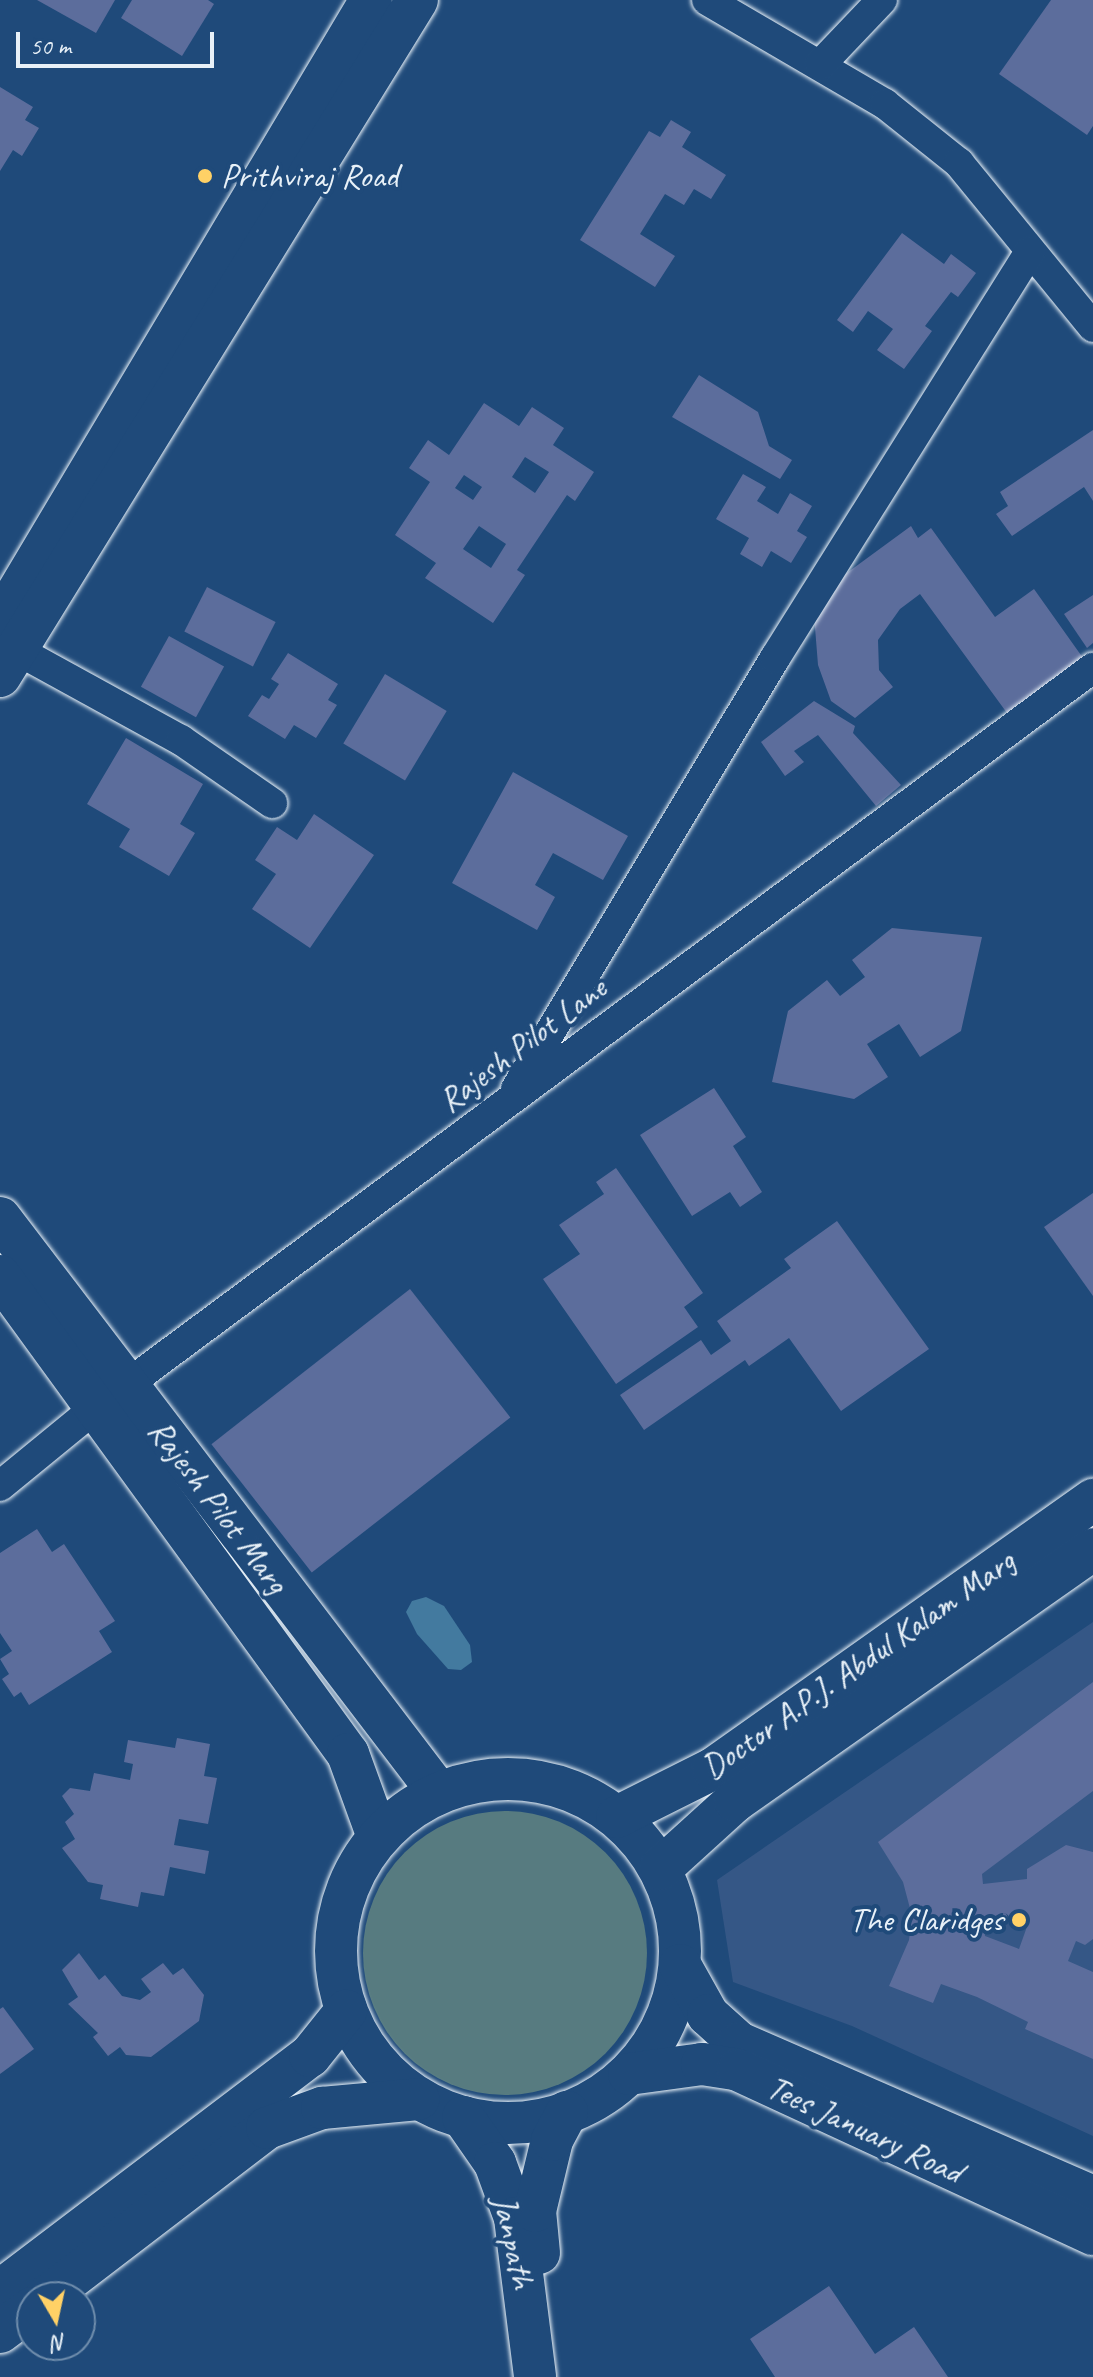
<!DOCTYPE html>
<html>
<head>
<meta charset="utf-8">
<style>
  body { margin:0 }
  #map { position:relative; width:1093px; height:2377px; overflow:hidden; background:#1f4a7a; font-family:Caveat,sans-serif }
  div>[style] { position:absolute }
  .built>* { inset:0; background:#355786 }
  .green>* { inset:0; background:#577b80 }
  .round { border-radius:50% }
  .water>* { inset:0; background:#437a9f }
  .building>* { inset:0; background:#5c6d9c; transform-origin:0 0 }
  .roads { filter:drop-shadow(0 0 2px #e8f1f8) drop-shadow(0 0 2px #e8f1f8) }
  .street>* { height:30px; margin:-15px; padding:0 15px; transform-origin:15px; border-radius:15px; background:#1f4a7a }
  .secondary>* { height:42px; margin:-21px; padding:0 21px; transform-origin:21px; border-radius:21px; background:#1f4a7a }
  .secondary>.ring { margin:-21px; padding:0; box-sizing:content-box; background:none; border:42px solid #1f4a7a; border-radius:50% }
  .dots>* { width:22px; height:22px; translate:-50% -50%; box-sizing:border-box; border:4px solid #1f4a7a; border-radius:50% }
  span { translate:-50% -50%; white-space:nowrap; text-align:center; line-height:1.15; -webkit-text-stroke:8px #1f4a7a; paint-order:stroke }
  .poi-label { font-size:34px; color:#e8f1f8 }
  .left { translate:0 -50%; text-align:left }
  .right { translate:-100% -50%; text-align:right }
  .street-label { font-size:34px; color:#e8f1f8 }
  .north { position:absolute; left:16px; top:2281px; width:80px; height:80px; box-sizing:border-box; background:#1f4a7a; border:2px solid #6f8dac; border-radius:50%; rotate:171deg; font-size:22px; font-weight:700; line-height:32px; text-align:center; color:#e8f1f8 }
  .north::after { content:''; display:block; margin:auto; width:28px; height:36px; background:#ffd166; clip-path:polygon(50% 0,100% 100%,50% 72%,0 100%) }
  .scale { position:absolute; left:16px; top:32px; width:198px; height:36px; box-sizing:border-box; border:4px solid #e8f1f8; border-top:0; padding-left:10px; font-size:24px; line-height:28px; white-space:nowrap; color:#e8f1f8; -webkit-text-stroke:6px #1f4a7a; paint-order:stroke }
</style>
</head>
<body>
<div id="map">
  <div class="built">
    <i style="clip-path:polygon(1093px 1622px,1093px 2136px,852px 2026px,733px 1982px,717px 1880px)"></i>
  </div>
  <div class="green">
    <i class="round" style="left:363px;top:1811px;width:284px;height:284px"></i>
  </div>
  <div class="water">
    <i style="clip-path:polygon(426px 1597px,444px 1606px,470px 1645px,472px 1662px,461px 1670px,448px 1669px,417px 1634px,406px 1612px,412px 1601px)"></i>
  </div>
  <div class="building">
    <i style="clip-path:polygon(37px 0,115px 0,96px 33px)"></i>
    <i style="clip-path:polygon(132px 0,208px 0,214px 4px,182px 56px,121px 18px)"></i>
    <i style="clip-path:polygon(1051px 0,1093px 0,1093px 126px,1087px 135px,999px 74px)"></i>
    <i style="clip-path:polygon(0 87px,33px 107px,25px 120px,39px 128px,22px 156px,13px 150px,0 171px)"></i>
    <i style="clip-path:polygon(671px 120px,691px 132px,682px 147px,726px 175px,711px 199px,694px 189px,684px 205px,665px 194px,640px 234px,675px 256px,655px 287px,580px 240px,649px 131px,660px 137px)"></i>
    <i style="clip-path:polygon(902px 233px,944px 264px,951px 254px,976px 273px,958px 297px,951px 292px,925px 326px,932px 331px,904px 369px,877px 350px,893px 329px,868px 311px,853px 332px,837px 320px)"></i>
    <i style="clip-path:polygon(699px 375px,758px 412px,769px 446px,792px 460px,780px 479px,672px 417px)"></i>
    <i style="clip-path:polygon(evenodd,484px 403px,519px 426px,532px 407px,564px 428px,553px 445px,594px 472px,575px 501px,567px 495px,517px 570px,525px 575px,493px 623px,425px 578px,436px 563px,395px 535px,430px 482px,409px 468px,428px 440px,449px 455px,484px 403px,525px 457px,549px 472px,535px 493px,512px 477px,525px 457px,484px 403px,464px 475px,482px 487px,473px 500px,455px 488px,464px 475px,484px 403px,479px 526px,506px 544px,491px 568px,463px 549px,479px 526px)"></i>
    <i style="clip-path:polygon(1093px 430px,1093px 501px,1084px 487px,1012px 536px,996px 514px,1008px 506px,1000px 492px)"></i>
    <i style="clip-path:polygon(743px 474px,766px 487px,757px 501px,778px 514px,790px 493px,812px 506px,797px 531px,807px 537px,791px 563px,771px 551px,762px 567px,740px 554px,749px 538px,716px 519px)"></i>
    <i style="clip-path:polygon(911px 526px,918px 538px,931px 528px,995px 617px,1034px 589px,1083px 658px,1007px 713px,920px 594px,900px 609px,878px 640px,879px 670px,893px 687px,855px 718px,831px 701px,818px 665px,814px 615px,840px 578px)"></i>
    <i style="left:207px;top:587px;width:77px;height:50px;rotate:27deg"></i>
    <i style="clip-path:polygon(1093px 595px,1093px 643px,1087px 648px,1064px 614px)"></i>
    <i style="left:169px;top:636px;width:63px;height:58px;rotate:29deg"></i>
    <i style="clip-path:polygon(288px 653px,338px 684px,328px 700px,337px 705px,316px 738px,294px 725px,285px 739px,248px 716px,262px 695px,269px 699px,279px 684px,271px 679px)"></i>
    <i style="left:385px;top:674px;width:72px;height:81px;rotate:31deg"></i>
    <i style="clip-path:polygon(814px 701px,855px 726px,853px 733px,901px 785px,876px 806px,818px 735px,794px 751px,804px 762px,785px 776px,761px 742px)"></i>
    <i style="clip-path:polygon(126px 738px,203px 784px,180px 824px,195px 833px,169px 876px,119px 847px,130px 829px,87px 804px)"></i>
    <i style="clip-path:polygon(513px 772px,628px 836px,603px 880px,553px 853px,535px 885px,555px 897px,537px 930px,452px 883px)"></i>
    <i style="clip-path:polygon(314px 814px,374px 855px,310px 948px,252px 909px,276px 874px,255px 860px,277px 827px,297px 840px)"></i>
    <i style="clip-path:polygon(892px 928px,982px 937px,961px 1031px,920px 1057px,899px 1024px,867px 1044px,888px 1077px,854px 1099px,772px 1082px,788px 1011px,827px 980px,840px 996px,865px 977px,852px 960px)"></i>
    <i style="clip-path:polygon(714px 1088px,746px 1137px,733px 1146px,762px 1192px,740px 1207px,730px 1192px,692px 1216px,640px 1135px)"></i>
    <i style="clip-path:polygon(616px 1168px,703px 1293px,684px 1307px,698px 1327px,616px 1384px,543px 1279px,580px 1254px,559px 1225px,604px 1194px,596px 1182px)"></i>
    <i style="clip-path:polygon(1093px 1193px,1093px 1296px,1044px 1227px)"></i>
    <i style="clip-path:polygon(837px 1221px,929px 1349px,841px 1411px,789px 1338px,749px 1366px,745px 1360px,644px 1430px,620px 1395px,701px 1340px,711px 1355px,731px 1341px,717px 1321px,791px 1268px,784px 1259px)"></i>
    <i style="left:410px;top:1289px;width:163px;height:252px;rotate:52deg"></i>
    <i style="clip-path:polygon(37px 1529px,52px 1552px,64px 1544px,115px 1621px,99px 1631px,112px 1652px,29px 1705px,21px 1692px,14px 1697px,2px 1679px,9px 1674px,0 1659px,12px 1651px,0 1633px,0 1553px)"></i>
    <i style="clip-path:polygon(evenodd,1093px 1682px,1093px 1791px,982px 1874px,983px 1884px,1027px 1879px,1027px 1869px,1066px 1845px,1093px 1852px,1093px 1939px,1085px 1945px,1076px 1941px,1068px 1961px,1093px 1972px,1093px 2059px,1025px 2029px,1028px 2022px,977px 1997px,941px 1984px,933px 2003px,889px 1986px,909px 1940px,912px 1916px,903px 1882px,878px 1842px,1093px 1682px,1029px 1921px,1019px 1949px,985px 1936px,984px 1925px,1029px 1921px)"></i>
    <i style="clip-path:polygon(177px 1738px,210px 1744px,204px 1776px,217px 1778px,208px 1824px,179px 1819px,174px 1845px,209px 1851px,205px 1874px,170px 1867px,164px 1896px,141px 1892px,138px 1907px,100px 1899px,103px 1885px,88px 1882px,62px 1848px,75px 1839px,65px 1822px,74px 1814px,62px 1796px,70px 1788px,90px 1791px,94px 1773px,130px 1780px,133px 1764px,124px 1762px,128px 1740px,175px 1748px)"></i>
    <i style="clip-path:polygon(79px 1953px,99px 1980px,105px 1975px,122px 1996px,140px 2000px,151px 1992px,141px 1979px,163px 1963px,173px 1975px,183px 1968px,204px 1995px,199px 2021px,151px 2057px,126px 2055px,120px 2047px,108px 2056px,93px 2037px,98px 2033px,68px 2004px,78px 1997px,62px 1970px)"></i>
    <i style="clip-path:polygon(3px 2007px,34px 2049px,0 2074px,0 2009px)"></i>
    <i style="clip-path:polygon(829px 2286px,875px 2354px,914px 2327px,948px 2377px,775px 2377px,750px 2339px)"></i>
  </div>
  <div class="roads">
    <div class="street">
      <i style="left:707px;top:0;width:206px;rotate:30.3deg"></i>
      <i style="left:885px;top:104px;width:95px;rotate:38.6deg"></i>
      <i style="left:959px;top:163px;width:212px;rotate:50.7deg"></i>
      <i style="left:820px;top:65px;width:90px;rotate:-46.4deg"></i>
      <i style="left:17px;top:650px;width:187px;rotate:28.8deg"></i>
      <i style="left:181px;top:740px;width:111px;rotate:34.7deg"></i>
      <i style="left:516px;top:1089px;width:503px;rotate:-59deg"></i>
      <i style="left:775px;top:658px;width:480px;rotate:-57.9deg"></i>
      <i style="left:0;top:1486px;width:122px;rotate:-39.3deg"></i>
      <i style="left:94px;top:1409px;width:1244px;rotate:-36.57deg"></i>
    </div>
    <div class="secondary">
      <i style="left:0;top:622px;width:724px;rotate:-59.19deg"></i>
      <i style="left:0;top:676px;width:794px;rotate:-58.33deg"></i>
      <i style="left:0;top:1218px;width:723px;rotate:52.64deg"></i>
      <i style="left:0;top:1276px;width:591px;rotate:53.94deg"></i>
      <i style="left:348px;top:1754px;width:88px;rotate:70.1deg"></i>
      <i class="ring" style="left:336px;top:1779px;width:302px;height:302px"></i>
      <i style="left:617px;top:1817px;width:107px;rotate:-26.6deg"></i>
      <i style="left:713px;top:1769px;width:466px;rotate:-35.3deg"></i>
      <i style="left:660px;top:1869px;width:101px;rotate:-42.2deg"></i>
      <i style="left:735px;top:1801px;width:438px;rotate:-35.1deg"></i>
      <i style="left:680px;top:1965px;width:57px;rotate:60.8deg"></i>
      <i style="left:708px;top:2015px;width:42px;rotate:42.1deg"></i>
      <i style="left:739px;top:2043px;width:386px;rotate:23.5deg"></i>
      <i style="left:629px;top:2074px;width:74px;rotate:-7.8deg"></i>
      <i style="left:702px;top:2064px;width:36px;rotate:9deg"></i>
      <i style="left:738px;top:2070px;width:391px;rotate:24.8deg"></i>
      <i style="left:463px;top:2117px;width:56px;rotate:55.2deg"></i>
      <i style="left:495px;top:2163px;width:59px;rotate:70deg"></i>
      <i style="left:515px;top:2218px;width:160px;rotate:82.8deg"></i>
      <i style="left:539px;top:2253px;width:42px;rotate:-95.4deg"></i>
      <i style="left:535px;top:2211px;width:73px;rotate:-76.5deg"></i>
      <i style="left:552px;top:2140px;width:32px;rotate:-62deg"></i>
      <i style="left:0;top:2291px;width:389px;rotate:-37.2deg"></i>
      <i style="left:310px;top:2056px;width:58px;rotate:-51.3deg"></i>
      <i style="left:46px;top:2297px;width:278px;rotate:-37.4deg"></i>
      <i style="left:267px;top:2128px;width:59px;rotate:-20deg"></i>
      <i style="left:322px;top:2108px;width:97px;rotate:-5.3deg"></i>
      <i style="left:0;top:2332px;width:40px;rotate:-37deg"></i>
    </div>
  </div>
  <div class="dots">
    <i style="left:205px;top:176px;background:#ffd166"></i>
    <i style="left:1019px;top:1920px;background:#ffd166"></i>
  </div>
  <div class="poi-label">
    <span class="left" style="left:221px;top:176px">Prithviraj Road</span>
    <span class="right" style="left:1003px;top:1920px">The Claridges</span>
  </div>
  <div class="street-label">
    <span style="left:522px;top:1044px;rotate:-37deg">Rajesh Pilot Lane</span>
    <span style="left:219px;top:1506px;rotate:53deg">Rajesh Pilot Marg</span>
    <span style="left:858px;top:1664px;rotate:-35deg">Doctor A.P.J. Abdul Kalam Marg</span>
    <span style="left:865px;top:2129px;rotate:25deg">Tees January Road</span>
    <span style="left:514px;top:2242px;rotate:78deg">Janpath</span>
  </div>
  <div class="north">N</div>
  <div class="scale">50 m</div>
</div>
</body>
</html>
